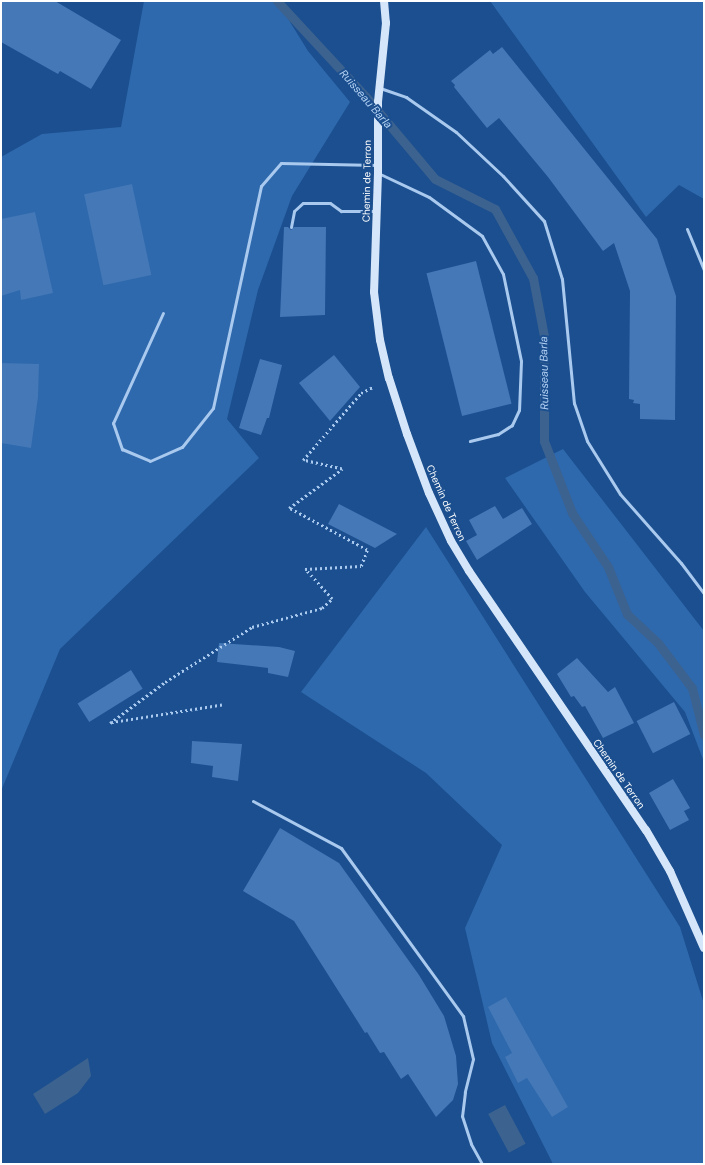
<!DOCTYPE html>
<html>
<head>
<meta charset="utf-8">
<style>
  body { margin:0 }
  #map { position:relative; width:705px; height:1165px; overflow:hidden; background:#1b4f8f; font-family:"DM Sans",sans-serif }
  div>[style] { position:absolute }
  .green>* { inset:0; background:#2e69ad }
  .water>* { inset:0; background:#3c6290; transform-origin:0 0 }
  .stream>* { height:9px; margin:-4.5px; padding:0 4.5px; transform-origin:4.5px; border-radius:4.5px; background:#3c6290 }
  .building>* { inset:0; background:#4478b7; transform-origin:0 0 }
  .path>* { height:2.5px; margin-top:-1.25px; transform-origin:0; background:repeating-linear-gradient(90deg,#a9c9ee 0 2px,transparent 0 5px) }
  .lane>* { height:3px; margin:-1.5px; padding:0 1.5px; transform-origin:1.5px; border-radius:1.5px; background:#a9c9ee }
  .secondary>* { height:8px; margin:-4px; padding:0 4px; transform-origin:4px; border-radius:4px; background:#d6e6fa }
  span { translate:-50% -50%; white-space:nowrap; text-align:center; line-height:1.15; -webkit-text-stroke:4px #1b4f8f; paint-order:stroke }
  .street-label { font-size:10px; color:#fff }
  .water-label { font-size:11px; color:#b5d3f5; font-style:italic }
  .frame { position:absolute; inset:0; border:2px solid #fff; pointer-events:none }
</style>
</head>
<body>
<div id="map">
  <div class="green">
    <i style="clip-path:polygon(144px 1px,277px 1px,308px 51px,350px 102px,292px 196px,258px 290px,227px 419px,259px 458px,60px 649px,1px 791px,1px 157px,42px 134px,121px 127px)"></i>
    <i style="clip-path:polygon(490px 1px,704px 1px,704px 199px,679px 185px,646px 217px)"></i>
    <i style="clip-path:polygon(563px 449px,704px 631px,704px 762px,685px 712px,585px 592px,505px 478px)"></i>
    <i style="clip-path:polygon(426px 527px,680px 927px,704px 1004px,704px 1164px,553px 1164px,492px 1043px,465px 928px,502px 845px,426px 773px,301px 692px)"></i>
  </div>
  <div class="water">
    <i style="clip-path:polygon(88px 1058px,91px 1076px,78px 1093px,45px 1114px,33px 1094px)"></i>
    <i style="left:505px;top:1105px;width:44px;height:19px;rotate:62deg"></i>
  </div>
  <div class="stream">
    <i style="left:277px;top:1px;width:131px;rotate:47.2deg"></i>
    <i style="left:366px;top:97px;width:107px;rotate:49.9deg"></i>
    <i style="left:435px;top:179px;width:67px;rotate:26.6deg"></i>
    <i style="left:495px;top:209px;width:79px;rotate:61.2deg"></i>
    <i style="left:533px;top:278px;width:59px;rotate:79.3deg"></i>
    <i style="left:544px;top:336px;width:105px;rotate:90deg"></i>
    <i style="left:544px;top:441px;width:77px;rotate:68.7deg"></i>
    <i style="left:572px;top:513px;width:65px;rotate:56.3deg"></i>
    <i style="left:608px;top:567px;width:51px;rotate:68deg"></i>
    <i style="left:627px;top:614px;width:42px;rotate:43.1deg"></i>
    <i style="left:658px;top:643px;width:56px;rotate:52.9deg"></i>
    <i style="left:692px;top:688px;width:49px;rotate:75.7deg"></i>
  </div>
  <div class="building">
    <i style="clip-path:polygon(1px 1px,55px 1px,121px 40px,91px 89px,60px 71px,58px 74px,1px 42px)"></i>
    <i style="clip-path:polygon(502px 47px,657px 239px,676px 296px,675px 420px,640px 419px,640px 404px,633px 403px,634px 400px,629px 399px,630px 291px,614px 243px,603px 251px,548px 177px,499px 118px,487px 128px,454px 87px,455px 85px,451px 81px,490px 50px,493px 54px)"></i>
    <i style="left:132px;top:184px;width:93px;height:49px;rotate:78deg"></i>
    <i style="clip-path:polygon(35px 212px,53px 293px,21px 300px,20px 290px,1px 296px,1px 219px)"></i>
    <i style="clip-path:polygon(284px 227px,288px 227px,291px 230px,294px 227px,326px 227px,325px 315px,280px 317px)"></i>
    <i style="left:476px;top:261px;width:147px;height:51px;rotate:76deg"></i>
    <i style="clip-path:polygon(334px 355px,360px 387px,330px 421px,299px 383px)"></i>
    <i style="clip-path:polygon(260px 359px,282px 365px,269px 418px,267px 418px,261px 435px,239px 428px)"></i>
    <i style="clip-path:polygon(1px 363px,39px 364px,38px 397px,31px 448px,1px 443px)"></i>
    <i style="clip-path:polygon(339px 504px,397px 534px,375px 548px,328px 524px)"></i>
    <i style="clip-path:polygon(495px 506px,503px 519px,522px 508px,532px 524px,477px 560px,466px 541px,477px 535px,469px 520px)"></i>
    <i style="clip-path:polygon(219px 643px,279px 647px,295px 651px,288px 677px,268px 673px,268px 668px,217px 662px)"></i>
    <i style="clip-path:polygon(577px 658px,608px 692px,615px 687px,634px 723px,603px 738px,585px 706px,582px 707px,574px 696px,571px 697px,557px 674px)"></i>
    <i style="left:131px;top:670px;width:22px;height:63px;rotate:58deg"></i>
    <i style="left:674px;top:702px;width:36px;height:42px;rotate:63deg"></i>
    <i style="clip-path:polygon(192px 741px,242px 744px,238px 781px,212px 777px,213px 766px,191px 763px)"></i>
    <i style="clip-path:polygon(673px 779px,690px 808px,684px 811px,689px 820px,670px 830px,649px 793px)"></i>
    <i style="clip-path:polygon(280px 828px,339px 863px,419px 975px,444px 1016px,456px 1056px,458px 1084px,453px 1100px,436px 1117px,408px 1074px,401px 1079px,384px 1052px,380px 1053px,367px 1032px,365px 1033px,294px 921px,243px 891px)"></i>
    <i style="clip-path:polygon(506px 997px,568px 1107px,552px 1117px,527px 1078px,518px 1083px,505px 1057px,512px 1053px,488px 1007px)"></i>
  </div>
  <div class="path">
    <i style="left:222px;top:705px;width:113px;rotate:170.9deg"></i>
    <i style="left:110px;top:723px;width:69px;rotate:-36.7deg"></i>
    <i style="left:165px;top:682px;width:103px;rotate:-32.3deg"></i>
    <i style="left:252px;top:627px;width:73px;rotate:-15.2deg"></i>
    <i style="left:322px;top:608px;width:13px;rotate:-42deg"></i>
    <i style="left:332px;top:599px;width:40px;rotate:-132deg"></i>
    <i style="left:305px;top:569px;width:56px;rotate:-3.1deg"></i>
    <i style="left:361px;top:566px;width:17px;rotate:-69deg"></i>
    <i style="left:367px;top:550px;width:89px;rotate:-151.7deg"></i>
    <i style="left:289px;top:508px;width:66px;rotate:-36.3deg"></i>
    <i style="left:342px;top:469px;width:40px;rotate:-167deg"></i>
    <i style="left:303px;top:460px;width:89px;rotate:-49.1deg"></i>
    <i style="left:361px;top:393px;width:13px;rotate:-27deg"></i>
  </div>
  <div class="lane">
    <i style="left:380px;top:88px;width:28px;rotate:19deg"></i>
    <i style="left:406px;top:97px;width:61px;rotate:35deg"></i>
    <i style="left:456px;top:132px;width:64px;rotate:43.1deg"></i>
    <i style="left:503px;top:176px;width:61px;rotate:47.7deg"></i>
    <i style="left:544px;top:221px;width:61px;rotate:72.8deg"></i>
    <i style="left:562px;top:279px;width:125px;rotate:84.5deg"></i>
    <i style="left:574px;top:403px;width:40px;rotate:71.1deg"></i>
    <i style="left:587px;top:441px;width:62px;rotate:58.1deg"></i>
    <i style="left:620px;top:494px;width:92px;rotate:48.5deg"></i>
    <i style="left:681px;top:563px;width:38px;rotate:53deg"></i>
    <i style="left:378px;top:173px;width:56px;rotate:25.2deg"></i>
    <i style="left:429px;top:197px;width:66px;rotate:36.3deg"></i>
    <i style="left:482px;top:236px;width:43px;rotate:61.1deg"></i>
    <i style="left:503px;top:274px;width:89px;rotate:78.3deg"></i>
    <i style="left:521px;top:361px;width:49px;rotate:92.3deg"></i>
    <i style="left:519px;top:410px;width:17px;rotate:115deg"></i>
    <i style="left:512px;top:425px;width:17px;rotate:147deg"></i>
    <i style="left:498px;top:434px;width:29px;rotate:166deg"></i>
    <i style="left:291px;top:227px;width:16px;rotate:-79deg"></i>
    <i style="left:294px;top:211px;width:12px;rotate:-42deg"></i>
    <i style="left:303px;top:203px;width:27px"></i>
    <i style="left:330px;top:203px;width:14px;rotate:36deg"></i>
    <i style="left:341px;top:211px;width:34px"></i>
    <i style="left:687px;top:229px;width:44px;rotate:67.5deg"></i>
    <i style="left:163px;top:313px;width:121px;rotate:114.4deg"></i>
    <i style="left:113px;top:423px;width:28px;rotate:71deg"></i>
    <i style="left:122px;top:449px;width:30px;rotate:23deg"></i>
    <i style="left:150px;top:461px;width:35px;rotate:-24deg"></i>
    <i style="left:182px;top:447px;width:50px;rotate:-51.5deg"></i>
    <i style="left:213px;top:408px;width:227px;rotate:-77.8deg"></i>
    <i style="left:261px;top:186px;width:30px;rotate:-49deg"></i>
    <i style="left:281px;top:163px;width:96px;rotate:1.2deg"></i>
    <i style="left:253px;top:801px;width:100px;rotate:28.1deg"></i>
    <i style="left:341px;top:848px;width:208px;rotate:54deg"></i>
    <i style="left:463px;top:1016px;width:44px;rotate:76.9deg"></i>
    <i style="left:473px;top:1059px;width:34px;rotate:104deg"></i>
    <i style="left:465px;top:1092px;width:24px;rotate:97deg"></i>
    <i style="left:462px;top:1116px;width:29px;rotate:72deg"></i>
    <i style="left:471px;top:1144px;width:23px;rotate:61deg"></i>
  </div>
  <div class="secondary">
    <i style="left:384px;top:1px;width:22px;rotate:85deg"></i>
    <i style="left:386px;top:23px;width:79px;rotate:95.8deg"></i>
    <i style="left:378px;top:102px;width:71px;rotate:90deg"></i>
    <i style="left:378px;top:173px;width:119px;rotate:91.9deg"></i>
    <i style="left:374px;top:292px;width:48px;rotate:82.9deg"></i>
    <i style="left:380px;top:340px;width:39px;rotate:77deg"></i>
    <i style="left:389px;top:378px;width:59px;rotate:72.2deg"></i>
    <i style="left:407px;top:434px;width:63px;rotate:69.6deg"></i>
    <i style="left:429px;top:493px;width:53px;rotate:65.4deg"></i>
    <i style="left:451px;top:541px;width:35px;rotate:59deg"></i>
    <i style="left:469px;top:571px;width:314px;rotate:55.7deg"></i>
    <i style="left:646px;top:830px;width:48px;rotate:59.7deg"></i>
    <i style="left:670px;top:871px;width:84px;rotate:66.2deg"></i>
  </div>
  <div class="street-label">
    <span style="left:367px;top:181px;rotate:-89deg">Chemin de Terron</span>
    <span style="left:446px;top:503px;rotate:66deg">Chemin de Terron</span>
    <span style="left:619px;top:774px;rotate:55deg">Chemin de Terron</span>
  </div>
  <div class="water-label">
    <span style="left:366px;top:99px;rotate:49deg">Ruisseau Barla</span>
    <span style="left:544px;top:373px;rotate:-91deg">Ruisseau Barla</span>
  </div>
  <div class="frame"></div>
</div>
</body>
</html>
